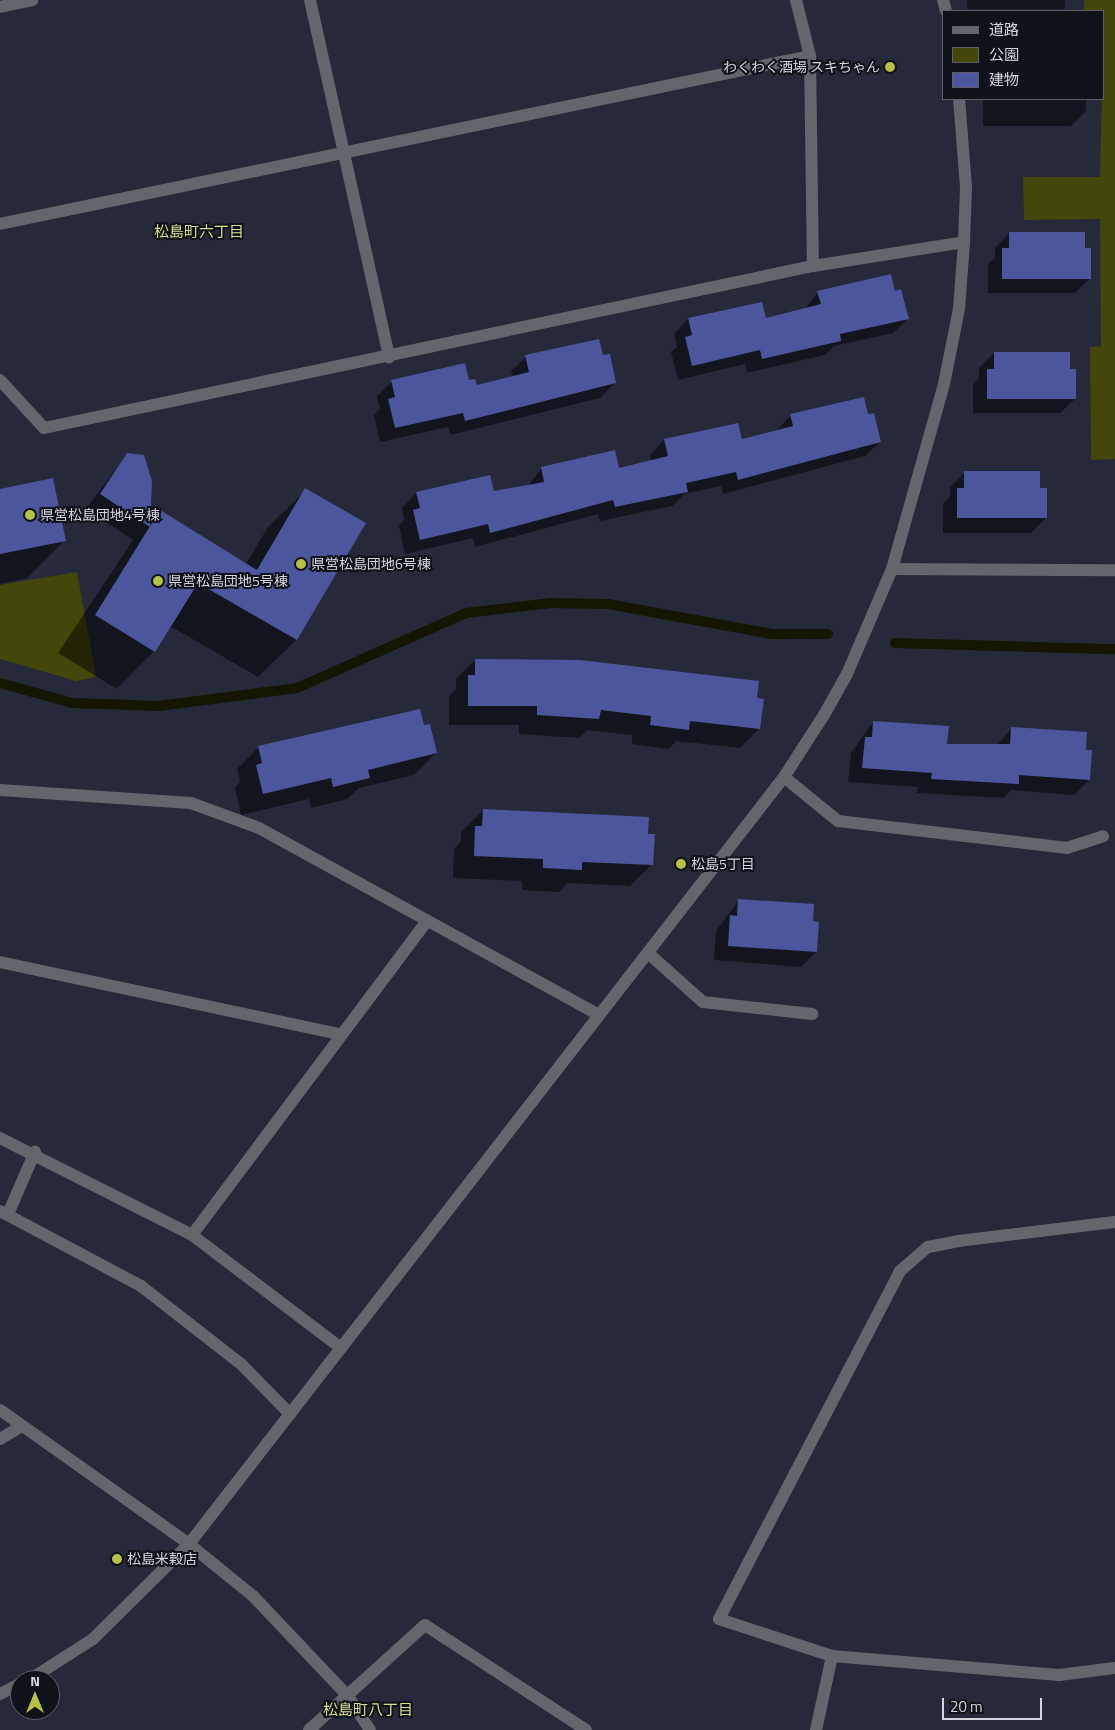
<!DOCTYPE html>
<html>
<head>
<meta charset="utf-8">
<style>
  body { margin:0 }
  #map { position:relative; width:1115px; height:1730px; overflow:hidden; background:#252939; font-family:"Titillium Web","Noto Sans JP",sans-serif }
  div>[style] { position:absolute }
  .green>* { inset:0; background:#434709 }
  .shadow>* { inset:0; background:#0007; transform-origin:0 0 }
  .stream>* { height:10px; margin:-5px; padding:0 5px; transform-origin:5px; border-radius:5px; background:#151600 }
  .building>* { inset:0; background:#4b569c }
  .minor>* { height:12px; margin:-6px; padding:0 6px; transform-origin:6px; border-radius:6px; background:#64666e }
  .dots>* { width:14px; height:14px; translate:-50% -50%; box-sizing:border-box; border:2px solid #101219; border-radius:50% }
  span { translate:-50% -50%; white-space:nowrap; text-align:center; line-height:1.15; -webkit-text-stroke:4px #101219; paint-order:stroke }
  .poi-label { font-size:14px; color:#d3d6e0 }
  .right { translate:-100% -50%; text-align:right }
  .left { translate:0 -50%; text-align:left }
  .neighbourhood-label { font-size:15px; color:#d6de90 }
  .legend { position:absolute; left:942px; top:10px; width:162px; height:90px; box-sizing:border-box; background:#101219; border:1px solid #5e6069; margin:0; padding:6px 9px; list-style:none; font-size:15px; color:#d3d6e0 }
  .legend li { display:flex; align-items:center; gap:10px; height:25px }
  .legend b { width:25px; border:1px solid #5e6069 }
  .north { position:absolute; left:10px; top:1670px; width:50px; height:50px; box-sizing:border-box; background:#101219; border:1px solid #5e6069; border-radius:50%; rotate:0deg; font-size:14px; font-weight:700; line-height:20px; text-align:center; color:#d3d6e0 }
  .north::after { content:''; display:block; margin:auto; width:18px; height:22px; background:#b8c147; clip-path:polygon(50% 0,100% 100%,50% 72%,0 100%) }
  .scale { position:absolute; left:942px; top:1698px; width:100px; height:22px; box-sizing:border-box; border:2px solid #d3d6e0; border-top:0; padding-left:6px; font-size:15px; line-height:18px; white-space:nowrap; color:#d3d6e0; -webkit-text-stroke:4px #101219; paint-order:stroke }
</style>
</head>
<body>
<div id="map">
  <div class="green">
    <i style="clip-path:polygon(1084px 0,1115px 0,1115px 459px,1091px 460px,1090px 347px,1101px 346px,1100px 219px,1024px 220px,1023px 177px,1100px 177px,1104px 11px,1084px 11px)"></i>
    <i style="clip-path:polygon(77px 572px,96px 677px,76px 681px,0 659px,0 585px)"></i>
  </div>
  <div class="shadow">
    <i style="left:967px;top:0;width:98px;height:9px"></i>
    <i style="clip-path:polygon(983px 99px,1086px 99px,1086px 111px,1071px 126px,983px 126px)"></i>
    <i style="clip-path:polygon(1009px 233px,1084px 250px,1090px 278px,1075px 293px,988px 293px,988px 264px,995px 258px,995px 248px)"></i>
    <i style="clip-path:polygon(818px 292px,907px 319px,893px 333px,834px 346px,825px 355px,747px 373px,745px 364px,678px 380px,671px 352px,677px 347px,674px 334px,688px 319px,765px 320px,804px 310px)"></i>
    <i style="clip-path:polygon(994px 353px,1068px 370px,1075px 399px,1060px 413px,973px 413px,973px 385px,979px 378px,979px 368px)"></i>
    <i style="clip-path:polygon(526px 357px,602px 357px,615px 383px,600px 398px,450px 435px,448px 427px,380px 442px,374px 415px,380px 409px,377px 396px,392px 382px,468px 381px,476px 387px,513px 377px,511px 371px)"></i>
    <i style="clip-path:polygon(791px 415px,867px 415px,880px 442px,865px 456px,723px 494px,721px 486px,684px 494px,672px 506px,600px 521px,598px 514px,475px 547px,473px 538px,405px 554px,399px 526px,404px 520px,402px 508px,416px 493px,493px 493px,527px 487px,541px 469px,618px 469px,651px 461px,650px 455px,664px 440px,741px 441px,776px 431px)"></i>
    <i style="clip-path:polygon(127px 454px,149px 523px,161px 512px,246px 564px,268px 527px,306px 490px,364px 523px,296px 640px,258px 677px,170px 626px,154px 651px,117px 689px,58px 653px,133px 540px,86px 509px)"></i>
    <i style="clip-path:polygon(965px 472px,1039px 489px,1046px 518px,1031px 533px,943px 533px,943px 504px,950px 497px,950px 487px)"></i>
    <i style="clip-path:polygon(0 490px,65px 540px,27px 578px,0 584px)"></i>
    <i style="clip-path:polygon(475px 660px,756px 699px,759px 729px,740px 748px,677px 741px,668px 749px,632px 744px,632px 735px,587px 730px,579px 738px,519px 734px,519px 725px,449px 725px,449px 696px,456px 689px,456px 679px)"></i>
    <i style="clip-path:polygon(873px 722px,946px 745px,997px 745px,1012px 728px,1085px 751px,1089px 780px,1074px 795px,1011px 790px,1003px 798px,917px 793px,918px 787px,848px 782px,851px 753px)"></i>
    <i style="clip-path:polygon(423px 727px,436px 753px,414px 775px,359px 788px,347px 799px,311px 808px,309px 799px,241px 815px,235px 787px,240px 782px,237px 769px,259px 747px)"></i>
    <i style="clip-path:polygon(483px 810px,652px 864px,630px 886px,567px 883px,559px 892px,522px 890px,522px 881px,453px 878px,454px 849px,461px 841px,461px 832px)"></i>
    <i style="clip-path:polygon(739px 900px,812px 923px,816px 952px,801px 967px,714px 960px,716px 931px)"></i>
  </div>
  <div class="stream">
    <i style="left:895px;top:643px;width:220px;rotate:1.6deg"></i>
    <i style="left:0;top:683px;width:75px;rotate:15.5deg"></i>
    <i style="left:72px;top:703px;width:87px;rotate:2deg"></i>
    <i style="left:159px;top:706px;width:139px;rotate:-7.4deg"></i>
    <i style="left:297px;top:688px;width:185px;rotate:-23.9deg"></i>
    <i style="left:466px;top:613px;width:86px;rotate:-6.7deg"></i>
    <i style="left:551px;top:603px;width:57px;rotate:1deg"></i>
    <i style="left:608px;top:604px;width:166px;rotate:10.4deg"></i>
    <i style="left:771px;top:634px;width:57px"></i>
  </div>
  <div class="building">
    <i style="clip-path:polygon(1009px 232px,1085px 232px,1085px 248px,1091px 248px,1091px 279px,1002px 279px,1002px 248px,1009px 248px)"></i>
    <i style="clip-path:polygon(891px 274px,895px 291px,901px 289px,909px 319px,840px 334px,841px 341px,762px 359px,760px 350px,692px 366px,685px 337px,692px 335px,688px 318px,762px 302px,766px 318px,821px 304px,817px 291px)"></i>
    <i style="clip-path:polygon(599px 339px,603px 355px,610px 354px,616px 383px,465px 421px,463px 413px,395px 428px,388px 399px,395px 397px,391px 380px,465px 363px,469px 380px,475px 379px,477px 385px,529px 372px,525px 355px)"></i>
    <i style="clip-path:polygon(994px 352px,1070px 352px,1070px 369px,1076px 369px,1076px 399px,987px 399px,987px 369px,994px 369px)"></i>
    <i style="clip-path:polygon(864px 397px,868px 414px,874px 413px,881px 442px,738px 480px,736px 472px,686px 483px,688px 492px,615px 507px,613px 500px,490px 533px,488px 524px,420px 540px,413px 510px,420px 508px,416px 492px,490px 475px,494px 491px,544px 482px,541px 467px,615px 450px,619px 468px,668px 456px,664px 439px,738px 423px,742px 439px,793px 426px,790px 414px)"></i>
    <i style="clip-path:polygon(127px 453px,144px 455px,152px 481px,150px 527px,100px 494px)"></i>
    <i style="clip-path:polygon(964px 471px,1040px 471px,1040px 488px,1047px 488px,1047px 518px,957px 518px,957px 488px,964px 488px)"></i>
    <i style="clip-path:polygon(53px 478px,66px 541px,0 554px,0 489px)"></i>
    <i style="clip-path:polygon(305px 488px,366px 523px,297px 640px,198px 583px,155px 652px,95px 615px,160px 510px,257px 570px)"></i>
    <i style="clip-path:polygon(475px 659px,580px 660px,759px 681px,757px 698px,764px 699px,760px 729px,690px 721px,689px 730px,650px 725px,651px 716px,601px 710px,599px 719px,537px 715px,537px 706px,468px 706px,468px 675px,475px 675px)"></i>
    <i style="clip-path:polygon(420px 709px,424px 725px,430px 724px,437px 753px,368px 770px,370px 778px,333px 787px,331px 778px,263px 794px,256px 765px,262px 763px,258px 746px)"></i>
    <i style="clip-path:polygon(873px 721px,949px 726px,947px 744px,1010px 744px,1011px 727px,1087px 732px,1086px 750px,1092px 750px,1090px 780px,1019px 775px,1019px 784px,931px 779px,932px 773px,862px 768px,865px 737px,872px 737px)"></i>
    <i style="clip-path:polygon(483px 809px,649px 817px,648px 834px,655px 834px,653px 865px,582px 862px,582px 870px,543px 868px,543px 859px,474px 856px,475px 826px,482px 826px)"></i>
    <i style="clip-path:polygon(738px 899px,814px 904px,813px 921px,819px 922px,817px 952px,728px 946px,730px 915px,737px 916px)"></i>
  </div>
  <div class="minor">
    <i style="left:310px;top:0;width:366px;rotate:77.5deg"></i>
    <i style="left:796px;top:0;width:58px;rotate:76deg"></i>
    <i style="left:810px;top:56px;width:210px;rotate:89.2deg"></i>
    <i style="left:943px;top:0;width:11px;rotate:75deg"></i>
    <i style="left:0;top:7px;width:33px;rotate:-12deg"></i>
    <i style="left:0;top:224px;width:827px;rotate:-11.72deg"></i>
    <i style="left:0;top:380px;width:65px;rotate:47.5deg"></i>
    <i style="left:44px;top:428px;width:786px;rotate:-11.9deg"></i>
    <i style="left:813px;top:266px;width:153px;rotate:-9deg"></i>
    <i style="left:892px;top:569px;width:223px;rotate:0.3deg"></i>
    <i style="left:784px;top:777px;width:70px;rotate:39.2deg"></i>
    <i style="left:838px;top:821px;width:231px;rotate:6.7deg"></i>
    <i style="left:1067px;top:848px;width:38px;rotate:-18deg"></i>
    <i style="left:0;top:790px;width:191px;rotate:3.9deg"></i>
    <i style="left:191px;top:803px;width:72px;rotate:20.2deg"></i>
    <i style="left:259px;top:828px;width:388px;rotate:28.8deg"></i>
    <i style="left:648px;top:953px;width:74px;rotate:41.7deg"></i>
    <i style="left:703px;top:1002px;width:110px;rotate:6.3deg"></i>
    <i style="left:0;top:962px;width:347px;rotate:12deg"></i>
    <i style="left:0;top:1138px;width:215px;rotate:26.8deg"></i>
    <i style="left:192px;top:1235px;width:187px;rotate:37.2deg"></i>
    <i style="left:0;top:1211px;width:160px;rotate:28deg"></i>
    <i style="left:141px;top:1286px;width:128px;rotate:38deg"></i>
    <i style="left:242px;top:1365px;width:69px;rotate:45.6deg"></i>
    <i style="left:8px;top:1214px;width:68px;rotate:-66.5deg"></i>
    <i style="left:192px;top:1235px;width:392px;rotate:-53.2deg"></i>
    <i style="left:0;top:1410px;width:232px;rotate:35.3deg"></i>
    <i style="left:189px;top:1544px;width:82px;rotate:39.1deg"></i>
    <i style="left:253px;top:1596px;width:138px;rotate:46.5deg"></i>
    <i style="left:348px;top:1696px;width:40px;rotate:57.1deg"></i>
    <i style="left:0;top:1439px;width:23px;rotate:-31deg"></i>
    <i style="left:832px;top:1656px;width:228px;rotate:4.8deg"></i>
    <i style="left:1059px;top:1675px;width:56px;rotate:-7.1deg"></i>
    <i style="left:29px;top:1680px;width:76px;rotate:-32.6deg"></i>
    <i style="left:93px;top:1639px;width:135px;rotate:-44.7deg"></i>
    <i style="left:189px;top:1544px;width:971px;rotate:-52.2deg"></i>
    <i style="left:784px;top:777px;width:74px;rotate:-57.2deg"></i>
    <i style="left:824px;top:715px;width:47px;rotate:-60.7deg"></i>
    <i style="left:847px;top:674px;width:114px;rotate:-66.8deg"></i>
    <i style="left:892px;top:569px;width:192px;rotate:-74.3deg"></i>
    <i style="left:944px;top:384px;width:76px;rotate:-78.7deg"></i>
    <i style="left:959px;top:309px;width:67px;rotate:-85.7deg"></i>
    <i style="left:964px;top:242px;width:55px;rotate:-87.9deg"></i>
    <i style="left:966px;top:187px;width:88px;rotate:-94.5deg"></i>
    <i style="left:0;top:1694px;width:22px;rotate:-27deg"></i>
    <i style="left:309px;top:1730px;width:156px;rotate:-42.2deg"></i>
    <i style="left:425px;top:1625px;width:192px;rotate:33.1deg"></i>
    <i style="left:816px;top:1730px;width:76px;rotate:-77.8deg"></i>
    <i style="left:832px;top:1656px;width:119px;rotate:-161.9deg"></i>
    <i style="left:719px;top:1619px;width:392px;rotate:-62.5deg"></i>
    <i style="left:900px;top:1271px;width:37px;rotate:-41deg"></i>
    <i style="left:928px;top:1247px;width:31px;rotate:-11deg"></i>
    <i style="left:958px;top:1241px;width:158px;rotate:-6.9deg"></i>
  </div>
  <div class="dots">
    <i style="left:890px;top:67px;background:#b8c147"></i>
    <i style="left:30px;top:515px;background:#b8c147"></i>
    <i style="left:301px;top:564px;background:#b8c147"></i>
    <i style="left:158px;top:581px;background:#b8c147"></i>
    <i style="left:681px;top:864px;background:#b8c147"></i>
    <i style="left:117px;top:1559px;background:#b8c147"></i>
  </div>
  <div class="poi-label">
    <span class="right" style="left:880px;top:67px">わくわく酒場 スキちゃん</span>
    <span class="left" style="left:40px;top:515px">県営松島団地4号棟</span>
    <span class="left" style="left:311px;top:564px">県営松島団地6号棟</span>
    <span class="left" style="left:168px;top:581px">県営松島団地5号棟</span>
    <span class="left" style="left:691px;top:864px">松島5丁目</span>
    <span class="left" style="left:127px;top:1559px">松島米穀店</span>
  </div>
  <div class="neighbourhood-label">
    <span style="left:199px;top:232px">松島町六丁目</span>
    <span style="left:368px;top:1710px">松島町八丁目</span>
  </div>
  <ul class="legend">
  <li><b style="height:6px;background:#64666e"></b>道路</li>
  <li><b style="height:14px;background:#434709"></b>公園</li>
  <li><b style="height:14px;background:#4b569c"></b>建物</li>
  </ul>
  <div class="north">N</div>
  <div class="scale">20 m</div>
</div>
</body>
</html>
